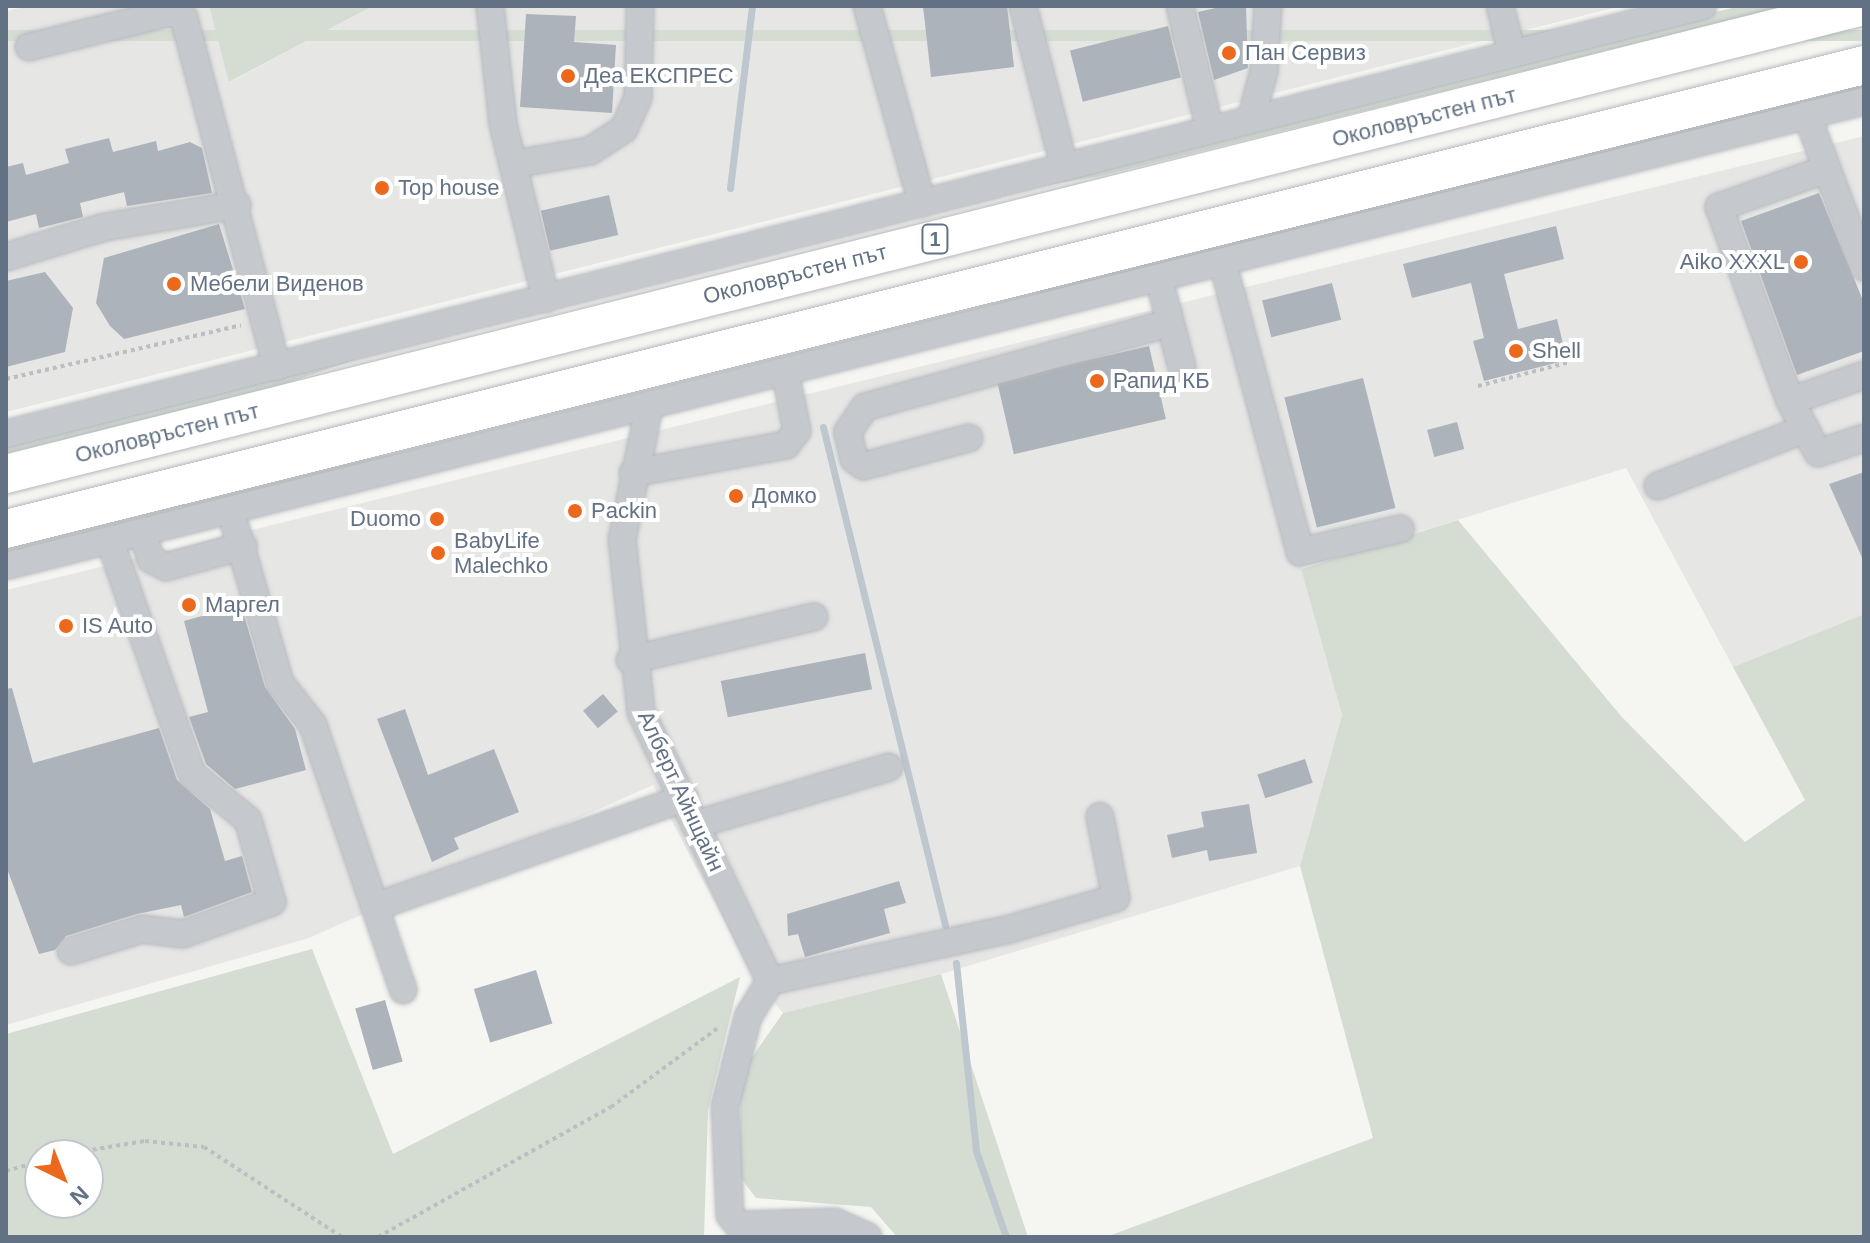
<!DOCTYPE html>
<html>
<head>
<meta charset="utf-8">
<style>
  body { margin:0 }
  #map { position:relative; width:1870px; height:1243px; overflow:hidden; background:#f5f6f2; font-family:Helvetica,sans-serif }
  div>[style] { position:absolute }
  .built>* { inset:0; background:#e6e6e5 }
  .green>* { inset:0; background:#d5ddd3; transform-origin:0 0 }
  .stream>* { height:7px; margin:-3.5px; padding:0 3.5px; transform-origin:3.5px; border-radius:3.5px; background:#bec7ce }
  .building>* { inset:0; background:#adb3ba; transform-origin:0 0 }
  .path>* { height:4px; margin-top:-2px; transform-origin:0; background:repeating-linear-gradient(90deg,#bcbec1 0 4px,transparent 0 8px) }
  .roads { filter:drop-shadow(0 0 2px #b5b8bc) drop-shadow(0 0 2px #b5b8bc) }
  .minor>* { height:26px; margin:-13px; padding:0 13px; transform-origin:13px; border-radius:13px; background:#c5c8cc }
  .highway>* { height:38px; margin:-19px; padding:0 19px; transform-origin:19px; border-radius:19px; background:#fff }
  .dots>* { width:22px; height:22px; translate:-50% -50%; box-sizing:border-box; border:4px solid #fff; border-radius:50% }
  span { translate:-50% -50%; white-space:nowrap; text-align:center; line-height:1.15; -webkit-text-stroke:8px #fff; paint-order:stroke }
  .shield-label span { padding:2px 6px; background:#fff; border:2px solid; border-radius:6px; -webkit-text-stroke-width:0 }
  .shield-label { font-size:20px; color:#637184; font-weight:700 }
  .poi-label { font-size:22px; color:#637184 }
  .left { translate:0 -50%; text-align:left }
  .right { translate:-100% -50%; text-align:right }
  .street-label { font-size:22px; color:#637184 }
  .frame { position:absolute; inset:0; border:8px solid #637184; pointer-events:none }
  .north { position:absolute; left:24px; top:1139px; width:80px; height:80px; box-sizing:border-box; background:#fff; border:2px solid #c1c6ce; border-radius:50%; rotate:137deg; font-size:22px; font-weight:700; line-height:32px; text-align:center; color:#637184 }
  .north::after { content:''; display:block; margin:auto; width:28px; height:36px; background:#eb681d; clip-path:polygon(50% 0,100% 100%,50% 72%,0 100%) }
</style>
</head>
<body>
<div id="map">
  <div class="built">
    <i style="clip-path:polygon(29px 6px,209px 6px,230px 82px,373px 6px,1621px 6px,6px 412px,6px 11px)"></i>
    <i style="clip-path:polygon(1864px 136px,1864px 614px,1733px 667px,1626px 468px,1301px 568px,1342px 715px,1300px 866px,941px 974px,783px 1013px,753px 976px,653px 785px,309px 938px,6px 1025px,6px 590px)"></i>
  </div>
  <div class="green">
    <i style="clip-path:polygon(209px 6px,373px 6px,229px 82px)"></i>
    <i style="clip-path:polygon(1740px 6px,1786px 6px,1101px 176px,981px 196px)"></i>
    <i style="left:1864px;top:30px;width:11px;height:1916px;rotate:90deg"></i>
    <i style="clip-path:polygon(1864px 78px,1864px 88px,1010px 302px,1119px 263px)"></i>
    <i style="clip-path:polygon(387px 348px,282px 385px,6px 454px,6px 443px)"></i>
    <i style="clip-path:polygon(423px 449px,6px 554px,6px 544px,291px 473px)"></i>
    <i style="clip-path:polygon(1458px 520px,1621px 716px,1745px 842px,1805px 800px,1733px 667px,1864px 614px,1864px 1237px,1106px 1237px,1373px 1138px,1300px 866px,1342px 715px,1301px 569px)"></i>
    <i style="clip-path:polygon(evenodd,312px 949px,393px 1154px,740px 977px,708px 1110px,704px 1237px,6px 1237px,6px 1034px,312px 949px,40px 1155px,88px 1155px,88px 1203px,40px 1203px,40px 1155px)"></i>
    <i style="clip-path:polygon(941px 974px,1028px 1237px,897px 1237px,871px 1207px,756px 1198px,740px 1177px,740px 1074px,783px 1013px)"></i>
  </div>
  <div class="stream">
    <i style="left:730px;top:188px;width:183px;rotate:-83.1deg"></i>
    <i style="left:823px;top:427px;width:513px;rotate:76.23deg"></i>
    <i style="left:956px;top:963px;width:189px;rotate:83.9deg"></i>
    <i style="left:976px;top:1151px;width:91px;rotate:70.8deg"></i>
  </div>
  <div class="building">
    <i style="clip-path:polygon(923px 6px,1007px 6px,1014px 67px,931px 77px)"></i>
    <i style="clip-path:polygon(1224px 6px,1246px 6px,1248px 68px,1214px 80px,1198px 12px)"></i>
    <i style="clip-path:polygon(526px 14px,576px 16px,574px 42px,616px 45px,612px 113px,520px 107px)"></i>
    <i style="left:1168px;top:26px;width:53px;height:101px;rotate:76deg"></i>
    <i style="clip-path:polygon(109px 138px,113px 152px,156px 141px,158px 151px,190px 142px,202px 148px,212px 193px,127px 206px,124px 192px,80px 203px,83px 217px,39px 228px,36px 214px,6px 222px,6px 167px,23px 163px,26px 175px,69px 163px,65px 149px)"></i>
    <i style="clip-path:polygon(1819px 193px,1864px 303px,1864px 351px,1797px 375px,1741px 221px)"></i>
    <i style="left:609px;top:195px;width:41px;height:70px;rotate:77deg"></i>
    <i style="clip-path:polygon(219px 224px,245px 309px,124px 339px,110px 326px,96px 303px,104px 258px)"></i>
    <i style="clip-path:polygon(1556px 226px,1564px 259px,1504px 274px,1518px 329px,1557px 319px,1567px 360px,1484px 381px,1473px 341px,1484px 338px,1471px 283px,1412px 298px,1403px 264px)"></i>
    <i style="clip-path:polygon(45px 272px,73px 308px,65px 352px,6px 367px,6px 281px)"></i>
    <i style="left:1332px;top:283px;width:38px;height:72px;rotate:76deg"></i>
    <i style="left:1149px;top:346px;width:75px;height:156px;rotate:77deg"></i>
    <i style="left:1363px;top:378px;width:134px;height:81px;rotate:76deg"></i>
    <i style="left:1457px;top:422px;width:28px;height:31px;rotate:75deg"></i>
    <i style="clip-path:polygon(1864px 472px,1864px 562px,1829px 484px)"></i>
    <i style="clip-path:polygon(241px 605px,265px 687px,295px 729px,306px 770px,235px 789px,206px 764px,189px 717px,208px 712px,184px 621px)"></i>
    <i style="left:865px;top:653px;width:37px;height:147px;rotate:79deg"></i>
    <i style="clip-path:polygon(12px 688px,33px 763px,159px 728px,177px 780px,210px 809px,225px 861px,242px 856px,252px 892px,184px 917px,181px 905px,137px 914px,66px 936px,55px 950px,39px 954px,6px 866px,6px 689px)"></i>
    <i style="left:603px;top:694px;width:23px;height:26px;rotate:50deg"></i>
    <i style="clip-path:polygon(405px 709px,428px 775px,494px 749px,519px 812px,454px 838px,459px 849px,432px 862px,377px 719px)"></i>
    <i style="left:1305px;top:759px;width:25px;height:50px;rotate:72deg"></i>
    <i style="clip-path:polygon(1249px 804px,1257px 853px,1209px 861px,1207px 850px,1172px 858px,1167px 835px,1204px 827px,1201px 812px)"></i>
    <i style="clip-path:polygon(899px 881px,906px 903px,884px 909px,890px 933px,805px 957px,798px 934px,788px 936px,787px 914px)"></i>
    <i style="left:536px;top:970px;width:56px;height:65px;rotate:73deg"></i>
    <i style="left:385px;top:1000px;width:64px;height:31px;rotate:74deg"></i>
  </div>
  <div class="path">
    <i style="left:6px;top:379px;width:241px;rotate:-12.9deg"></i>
    <i style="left:1478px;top:386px;width:95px;rotate:-14.6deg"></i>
    <i style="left:61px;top:1155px;width:85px;rotate:-9.5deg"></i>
    <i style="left:145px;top:1141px;width:59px;rotate:5.8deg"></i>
    <i style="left:204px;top:1147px;width:165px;rotate:33.1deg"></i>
    <i style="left:6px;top:1171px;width:35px;rotate:-16deg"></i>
    <i style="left:378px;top:1237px;width:267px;rotate:-29.2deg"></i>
    <i style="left:611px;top:1107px;width:134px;rotate:-36.5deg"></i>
  </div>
  <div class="roads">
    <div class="minor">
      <i style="left:490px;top:6px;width:119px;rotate:83.7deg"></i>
      <i style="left:503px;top:124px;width:180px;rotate:76.2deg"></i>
      <i style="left:867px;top:6px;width:205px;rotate:74.4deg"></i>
      <i style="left:1023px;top:6px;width:165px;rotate:75.6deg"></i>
      <i style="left:1180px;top:6px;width:128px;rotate:76.4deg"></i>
      <i style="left:1500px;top:6px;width:49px;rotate:75.7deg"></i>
      <i style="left:29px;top:47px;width:146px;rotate:-13.8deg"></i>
      <i style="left:171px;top:12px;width:14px;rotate:25deg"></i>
      <i style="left:184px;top:18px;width:361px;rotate:75.1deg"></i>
      <i style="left:1251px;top:119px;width:50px;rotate:-74.8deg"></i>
      <i style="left:1264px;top:71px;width:65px;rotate:-86.5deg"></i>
      <i style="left:514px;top:164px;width:77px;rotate:-9.7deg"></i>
      <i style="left:590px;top:151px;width:40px;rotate:-32.9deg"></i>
      <i style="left:624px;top:129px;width:35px;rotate:-66deg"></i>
      <i style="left:638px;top:97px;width:91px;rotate:-88.7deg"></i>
      <i style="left:1827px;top:169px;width:105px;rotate:69.3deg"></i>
      <i style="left:6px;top:257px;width:103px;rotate:-16.9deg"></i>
      <i style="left:105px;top:227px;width:134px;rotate:-9.5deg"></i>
      <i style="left:1223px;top:264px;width:298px;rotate:75deg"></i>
      <i style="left:1300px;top:552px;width:103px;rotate:-13deg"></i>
      <i style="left:1159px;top:279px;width:91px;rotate:75.4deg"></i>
      <i style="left:1864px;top:375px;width:78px;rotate:160.6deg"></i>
      <i style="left:1790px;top:401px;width:59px;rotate:61.7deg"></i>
      <i style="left:1818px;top:453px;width:48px;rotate:-18.1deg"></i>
      <i style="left:1790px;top:401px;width:207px;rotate:-110.1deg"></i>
      <i style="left:1719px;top:207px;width:114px;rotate:-19.4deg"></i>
      <i style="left:1827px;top:169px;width:58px;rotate:-110.3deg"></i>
      <i style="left:649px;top:408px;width:134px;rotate:101.6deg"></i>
      <i style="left:622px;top:539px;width:174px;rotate:83.7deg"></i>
      <i style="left:641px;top:712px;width:298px;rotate:64.4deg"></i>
      <i style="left:6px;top:434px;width:1750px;rotate:-14.16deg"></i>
      <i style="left:969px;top:438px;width:109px;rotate:165.1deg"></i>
      <i style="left:864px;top:466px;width:12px;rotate:-145deg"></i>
      <i style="left:854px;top:459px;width:28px;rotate:-103deg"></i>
      <i style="left:848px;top:432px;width:30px;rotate:-56deg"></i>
      <i style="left:865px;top:407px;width:316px;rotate:-15.4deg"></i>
      <i style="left:633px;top:473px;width:156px;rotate:-10.4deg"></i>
      <i style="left:786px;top:445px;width:18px;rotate:-52deg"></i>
      <i style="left:797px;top:431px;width:61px;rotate:-101.3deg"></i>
      <i style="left:1658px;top:486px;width:158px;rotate:-21.2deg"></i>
      <i style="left:231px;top:512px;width:178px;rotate:74deg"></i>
      <i style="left:280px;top:683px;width:53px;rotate:51.8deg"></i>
      <i style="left:313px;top:725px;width:280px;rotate:71.2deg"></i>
      <i style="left:142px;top:534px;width:27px;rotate:70deg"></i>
      <i style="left:151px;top:559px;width:17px;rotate:28deg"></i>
      <i style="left:166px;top:567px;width:80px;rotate:-15.3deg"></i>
      <i style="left:6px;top:566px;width:1915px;rotate:-14.05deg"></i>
      <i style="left:630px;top:660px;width:189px;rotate:-13.2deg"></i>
      <i style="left:697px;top:824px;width:200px;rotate:-16.5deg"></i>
      <i style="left:375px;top:907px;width:328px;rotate:-19.4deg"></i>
      <i style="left:71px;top:951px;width:74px;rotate:-17.2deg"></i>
      <i style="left:142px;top:929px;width:41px;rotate:7deg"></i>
      <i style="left:183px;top:934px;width:95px;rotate:-19.8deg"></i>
      <i style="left:272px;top:902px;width:85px;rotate:-106.3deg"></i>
      <i style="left:248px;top:820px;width:72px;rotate:-140.6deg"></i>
      <i style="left:192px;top:774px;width:247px;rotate:-109.4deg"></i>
      <i style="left:770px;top:981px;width:246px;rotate:-12.2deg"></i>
      <i style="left:1010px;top:929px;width:110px;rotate:-16.3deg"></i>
      <i style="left:1116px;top:898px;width:83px;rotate:-101.2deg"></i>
      <i style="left:770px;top:981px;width:42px;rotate:121.4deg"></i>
      <i style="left:748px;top:1017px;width:92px;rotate:104.5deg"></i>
      <i style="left:725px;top:1106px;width:109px;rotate:87.4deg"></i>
      <i style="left:730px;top:1215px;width:13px;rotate:51deg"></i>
      <i style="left:738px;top:1225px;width:97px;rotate:-1.8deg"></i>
      <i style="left:835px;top:1222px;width:36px;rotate:24deg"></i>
    </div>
    <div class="highway">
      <i style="left:6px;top:474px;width:1916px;rotate:-14.14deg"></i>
      <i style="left:6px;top:529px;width:1915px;rotate:-14.02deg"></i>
    </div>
  </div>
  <div class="dots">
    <i style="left:1229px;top:53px;background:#eb681d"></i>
    <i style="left:568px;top:76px;background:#eb681d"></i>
    <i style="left:382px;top:188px;background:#eb681d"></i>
    <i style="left:1801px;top:262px;background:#eb681d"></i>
    <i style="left:174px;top:284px;background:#eb681d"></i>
    <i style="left:1516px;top:351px;background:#eb681d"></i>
    <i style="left:1097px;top:381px;background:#eb681d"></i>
    <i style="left:736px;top:496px;background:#eb681d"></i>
    <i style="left:575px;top:511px;background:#eb681d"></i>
    <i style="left:437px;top:519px;background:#eb681d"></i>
    <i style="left:438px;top:553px;background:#eb681d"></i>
    <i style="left:189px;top:605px;background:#eb681d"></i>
    <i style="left:66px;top:626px;background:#eb681d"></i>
  </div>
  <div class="shield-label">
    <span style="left:935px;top:239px">1</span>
  </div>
  <div class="poi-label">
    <span class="left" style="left:1245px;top:53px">Пан Сервиз</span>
    <span class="left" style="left:584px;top:76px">Деа ЕКСПРЕС</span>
    <span class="left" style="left:398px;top:188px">Top house</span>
    <span class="right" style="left:1785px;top:262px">Aiko XXXL</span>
    <span class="left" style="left:190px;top:284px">Мебели Виденов</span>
    <span class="left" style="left:1532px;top:351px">Shell</span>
    <span class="left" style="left:1113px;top:381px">Рапид КБ</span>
    <span class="left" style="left:752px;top:496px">Домко</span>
    <span class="left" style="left:591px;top:511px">Packin</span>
    <span class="right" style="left:421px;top:519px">Duomo</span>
    <span class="left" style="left:454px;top:553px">BabyLife<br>Malechko</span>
    <span class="left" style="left:205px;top:605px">Маргел</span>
    <span class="left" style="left:82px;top:626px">IS Auto</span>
  </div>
  <div class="street-label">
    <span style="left:1424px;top:117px;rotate:-14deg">Околовръстен път</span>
    <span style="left:795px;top:274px;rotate:-14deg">Околовръстен път</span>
    <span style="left:167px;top:433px;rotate:-14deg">Околовръстен път</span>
    <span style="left:681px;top:791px;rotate:65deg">Алберт Айнщайн</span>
  </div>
  <div class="frame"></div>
  <div class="north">N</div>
</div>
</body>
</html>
